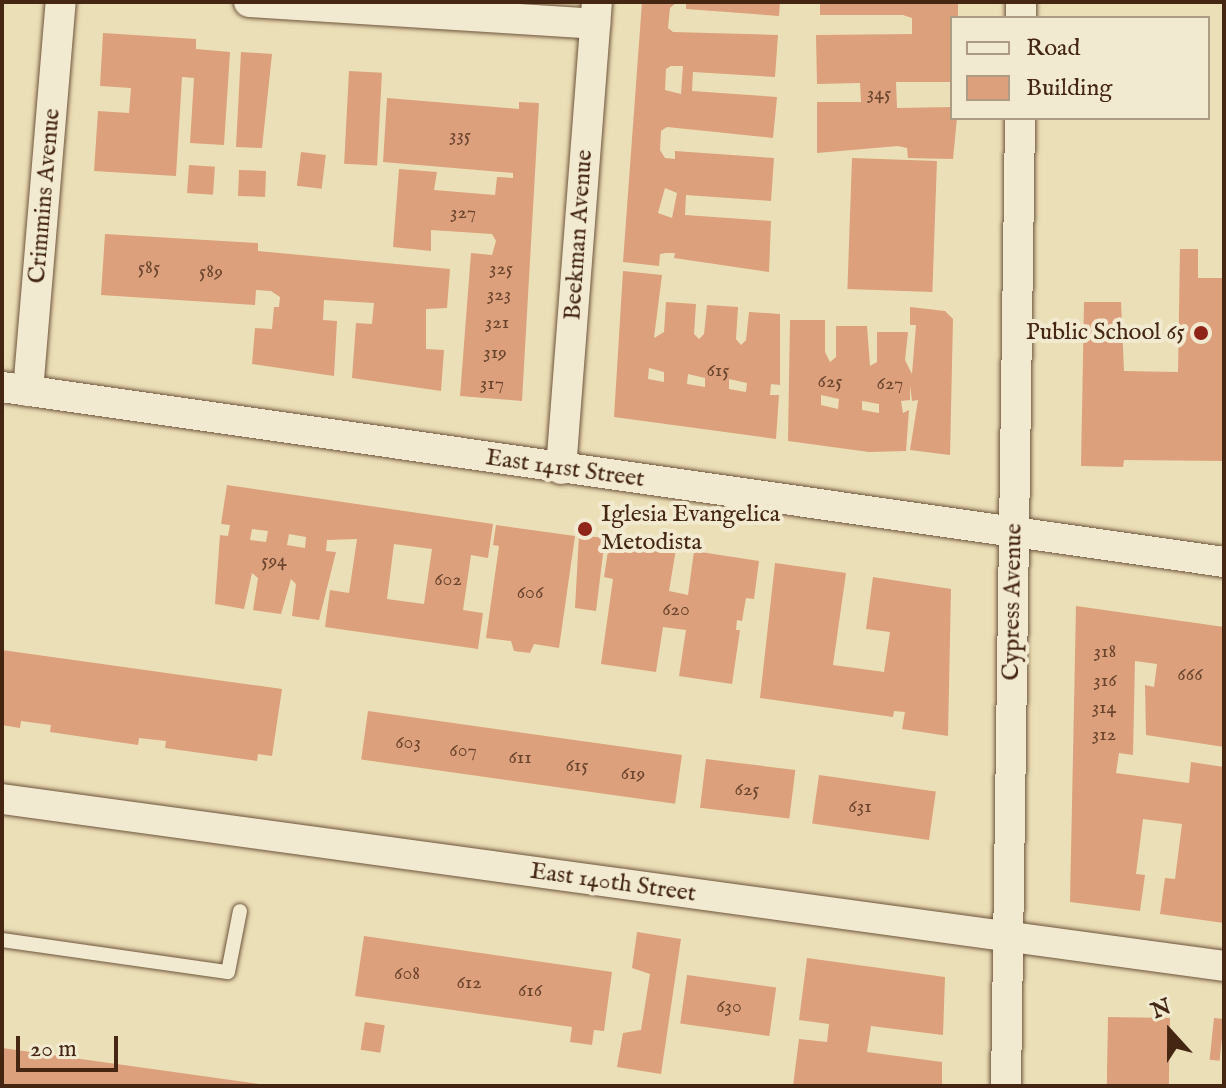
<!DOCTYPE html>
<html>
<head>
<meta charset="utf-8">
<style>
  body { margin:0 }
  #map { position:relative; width:1226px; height:1088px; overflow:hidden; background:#ebdfb7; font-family:"IM FELL English",serif }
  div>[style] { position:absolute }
  .building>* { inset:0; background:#dca07c; transform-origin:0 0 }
  .roads { filter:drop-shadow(0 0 2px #6e543c) drop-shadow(0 0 2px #6e543c) }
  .service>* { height:14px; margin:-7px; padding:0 7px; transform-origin:7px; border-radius:7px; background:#f2ead0 }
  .minor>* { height:30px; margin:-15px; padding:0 15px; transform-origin:15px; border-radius:15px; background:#f2ead0 }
  .dots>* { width:22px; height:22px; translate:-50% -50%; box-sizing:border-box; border:4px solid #f2ead0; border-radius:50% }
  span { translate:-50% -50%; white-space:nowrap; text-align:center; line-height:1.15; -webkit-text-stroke:8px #f2ead0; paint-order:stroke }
  .number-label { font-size:20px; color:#6a442d }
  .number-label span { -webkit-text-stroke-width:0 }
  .street-label { font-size:24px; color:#442613 }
  .poi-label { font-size:24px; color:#442613 }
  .right { translate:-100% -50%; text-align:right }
  .left { translate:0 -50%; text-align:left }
  .frame { position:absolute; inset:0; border:4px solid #442613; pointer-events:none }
  .legend { position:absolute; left:950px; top:16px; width:260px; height:104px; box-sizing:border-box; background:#f2ead0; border:2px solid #ac9c84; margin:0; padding:10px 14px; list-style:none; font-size:24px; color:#442613 }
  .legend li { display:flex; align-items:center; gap:16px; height:40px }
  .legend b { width:40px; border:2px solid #ac9c84 }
  .north { position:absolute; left:1130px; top:992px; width:80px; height:80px; -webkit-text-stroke:6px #f2ead0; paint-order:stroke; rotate:339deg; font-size:22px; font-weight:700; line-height:32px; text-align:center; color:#442613 }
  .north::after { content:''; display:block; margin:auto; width:28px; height:36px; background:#442613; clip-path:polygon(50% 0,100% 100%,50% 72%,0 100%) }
  .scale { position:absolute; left:16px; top:1036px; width:102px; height:36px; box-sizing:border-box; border:4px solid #442613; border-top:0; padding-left:10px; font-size:24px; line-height:28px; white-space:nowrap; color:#442613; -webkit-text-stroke:6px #f2ead0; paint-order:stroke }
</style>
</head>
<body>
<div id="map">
  <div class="building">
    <i style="clip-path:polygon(evenodd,642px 2px,677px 2px,670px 8px,668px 28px,673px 32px,778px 35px,775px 77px,693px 72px,692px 91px,777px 97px,773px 138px,667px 127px,661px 131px,660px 150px,665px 158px,675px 159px,675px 151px,774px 158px,771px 201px,686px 195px,685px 215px,771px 221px,769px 272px,674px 258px,675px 253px,666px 253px,660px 254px,659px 266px,623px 262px,642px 2px,671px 66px,683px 66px,681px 94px,665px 90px,666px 69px,671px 66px,642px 2px,665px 188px,677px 193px,672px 218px,658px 213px,665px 188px)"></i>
    <i style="clip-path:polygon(686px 2px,780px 2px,779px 16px,686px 9px)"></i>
    <i style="clip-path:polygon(820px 2px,958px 2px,958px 18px,952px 18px,952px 82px,896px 82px,897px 108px,952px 107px,952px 118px,957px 118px,953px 159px,908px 158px,907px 148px,898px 146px,817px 153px,817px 102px,861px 102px,860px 83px,817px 84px,816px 35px,912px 34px,912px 18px,903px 15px,820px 15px)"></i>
    <i style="clip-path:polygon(103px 33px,196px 39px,196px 49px,230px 52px,224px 145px,190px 143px,194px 78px,182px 77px,176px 176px,94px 171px,98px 111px,129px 113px,131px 88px,100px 86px)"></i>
    <i style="clip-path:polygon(241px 52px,272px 54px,262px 148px,236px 147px)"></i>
    <i style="left:349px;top:71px;width:33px;height:93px;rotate:3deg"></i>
    <i style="clip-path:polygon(387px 98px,519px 109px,519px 102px,539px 103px,522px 401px,460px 396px,471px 253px,492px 255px,496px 241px,492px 234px,431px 230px,431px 251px,393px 247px,399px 169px,437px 172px,434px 190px,495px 195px,497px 177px,513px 178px,513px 173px,383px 162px)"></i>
    <i style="left:301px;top:152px;width:25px;height:34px;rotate:7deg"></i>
    <i style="left:852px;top:158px;width:85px;height:131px;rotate:2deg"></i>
    <i style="left:189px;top:165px;width:26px;height:28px;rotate:4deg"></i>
    <i style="left:239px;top:170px;width:27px;height:26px;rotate:2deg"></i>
    <i style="clip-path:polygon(105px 234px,258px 243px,258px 251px,450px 269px,447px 308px,426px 309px,426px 349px,444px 350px,441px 391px,352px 378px,356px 323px,372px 324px,374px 303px,324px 300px,323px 320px,337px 321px,334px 376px,252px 364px,255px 328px,272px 329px,274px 307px,279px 307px,280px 297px,271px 291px,256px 290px,255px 305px,101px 295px)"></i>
    <i style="clip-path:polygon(1180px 249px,1198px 249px,1198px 278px,1224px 278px,1224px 461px,1124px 460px,1123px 467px,1081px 466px,1084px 302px,1121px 302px,1124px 371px,1178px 372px)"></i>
    <i style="clip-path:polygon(evenodd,623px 271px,662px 275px,654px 338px,664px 332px,666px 302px,696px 304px,694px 334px,699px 339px,704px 334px,707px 305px,738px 307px,736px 339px,741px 345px,746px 340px,749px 312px,780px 314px,780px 385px,771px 384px,770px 395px,779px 395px,776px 439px,614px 417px,623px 271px,649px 368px,664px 372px,664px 382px,648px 379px,649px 368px,623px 271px,688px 374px,705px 378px,705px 387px,687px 384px,688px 374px,623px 271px,729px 379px,747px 383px,746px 392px,729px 389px,729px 379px)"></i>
    <i style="clip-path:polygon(evenodd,910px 307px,945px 311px,953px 319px,950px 455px,910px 450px,918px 400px,912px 401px,910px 385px,910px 400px,901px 401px,903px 413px,909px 410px,906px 451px,869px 452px,788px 441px,790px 320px,825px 320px,825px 352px,830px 362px,836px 357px,836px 326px,867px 326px,870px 366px,877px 362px,877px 332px,908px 332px,905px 360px,912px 374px,916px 325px,910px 325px,910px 307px,821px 395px,839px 399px,838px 409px,821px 405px,821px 395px,910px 307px,862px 401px,879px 404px,879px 413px,862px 410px,862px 401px)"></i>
    <i style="clip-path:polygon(evenodd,227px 485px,493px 524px,488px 558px,471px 555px,463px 610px,483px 613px,478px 649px,325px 627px,330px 590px,349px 593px,357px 539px,327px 540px,326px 551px,336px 552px,319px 620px,292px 616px,296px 584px,291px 579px,281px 614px,253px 610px,258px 578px,252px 573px,244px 609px,215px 604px,220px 535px,228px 536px,230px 525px,221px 524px,227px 485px,252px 529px,268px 531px,266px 542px,250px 540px,252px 529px,227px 485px,289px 534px,306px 537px,305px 548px,287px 545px,289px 534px,227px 485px,394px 544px,432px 549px,424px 604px,387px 599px,394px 544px)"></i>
    <i style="clip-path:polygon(496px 525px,575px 536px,559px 648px,534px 644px,530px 653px,514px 651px,511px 641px,486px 638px,499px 546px,493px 545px)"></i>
    <i style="clip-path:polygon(579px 535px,605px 538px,596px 611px,575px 608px)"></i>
    <i style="clip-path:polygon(610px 538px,676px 549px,669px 591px,688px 595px,694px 551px,759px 561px,754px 599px,746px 598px,742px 621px,737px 620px,736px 630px,740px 630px,732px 684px,679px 676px,686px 630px,663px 627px,656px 672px,601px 664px,613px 579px,604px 577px)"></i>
    <i style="clip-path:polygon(775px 563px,846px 573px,833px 665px,884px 672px,890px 632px,866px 629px,873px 577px,951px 589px,948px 736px,902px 729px,905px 712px,894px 711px,893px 717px,760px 698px)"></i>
    <i style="clip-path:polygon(1076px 606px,1224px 627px,1224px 747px,1146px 735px,1145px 685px,1154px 687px,1157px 664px,1135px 661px,1133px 755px,1119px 753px,1116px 773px,1189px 783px,1191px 762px,1224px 767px,1224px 923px,1160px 914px,1165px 878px,1175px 879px,1182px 824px,1143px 819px,1136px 874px,1145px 875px,1140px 911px,1070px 902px)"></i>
    <i style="clip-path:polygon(2px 650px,282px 689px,272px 756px,258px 754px,257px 761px,165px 748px,166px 741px,139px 738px,138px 745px,50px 732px,51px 725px,21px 721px,20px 728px,2px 725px)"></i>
    <i style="left:368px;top:711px;width:317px;height:49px;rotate:8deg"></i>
    <i style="left:706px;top:759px;width:90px;height:49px;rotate:7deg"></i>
    <i style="left:819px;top:775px;width:118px;height:49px;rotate:8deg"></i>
    <i style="clip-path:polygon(637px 932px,681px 939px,661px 1074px,617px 1067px,623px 1033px,641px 1030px,650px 974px,632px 968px)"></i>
    <i style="clip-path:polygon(364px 936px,612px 972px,604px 1031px,594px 1030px,592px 1045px,570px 1042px,572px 1027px,355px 996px)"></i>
    <i style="clip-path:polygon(807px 958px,945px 977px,943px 1035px,871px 1026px,867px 1052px,942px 1062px,942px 1086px,793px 1086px,799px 1039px,827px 1042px,829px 1024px,799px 1020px)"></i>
    <i style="left:687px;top:975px;width:90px;height:49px;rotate:8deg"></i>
    <i style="left:1108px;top:1017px;width:62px;height:69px;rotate:1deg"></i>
    <i style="left:1214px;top:1018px;width:10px;height:42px;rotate:6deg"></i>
    <i style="left:365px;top:1022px;width:20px;height:28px;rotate:9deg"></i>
    <i style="clip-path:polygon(2px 1048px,260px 1084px,260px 1086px,2px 1086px)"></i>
  </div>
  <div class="roads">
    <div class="service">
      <i style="left:2px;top:940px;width:228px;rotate:8.1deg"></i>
      <i style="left:228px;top:972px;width:62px;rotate:-78.9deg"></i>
    </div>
    <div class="minor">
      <i style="left:249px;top:2px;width:347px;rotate:3.6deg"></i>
      <i style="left:1021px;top:18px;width:16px;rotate:-90deg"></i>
      <i style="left:2px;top:387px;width:1234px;rotate:8.15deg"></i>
      <i style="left:28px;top:391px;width:390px;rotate:-85.2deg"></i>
      <i style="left:561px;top:469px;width:468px;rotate:-85.6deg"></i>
      <i style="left:2px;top:799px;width:1233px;rotate:7.78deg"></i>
      <i style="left:1006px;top:1086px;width:968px;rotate:-89.17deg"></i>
    </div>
  </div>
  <div class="dots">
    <i style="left:1201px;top:333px;background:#8f2418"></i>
    <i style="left:585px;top:529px;background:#8f2418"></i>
  </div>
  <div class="number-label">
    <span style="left:879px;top:93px">345</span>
    <span style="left:460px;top:135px">335</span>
    <span style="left:463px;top:212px">327</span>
    <span style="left:149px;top:267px">585</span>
    <span style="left:501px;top:268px">325</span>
    <span style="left:211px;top:271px">589</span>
    <span style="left:499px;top:294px">323</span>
    <span style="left:497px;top:322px">321</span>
    <span style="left:495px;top:352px">319</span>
    <span style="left:718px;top:370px">615</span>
    <span style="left:830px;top:381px">625</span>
    <span style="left:492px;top:383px">317</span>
    <span style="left:890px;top:383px">627</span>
    <span style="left:274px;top:560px">594</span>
    <span style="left:448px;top:579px">602</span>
    <span style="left:530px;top:592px">606</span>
    <span style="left:676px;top:609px">620</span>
    <span style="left:1105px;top:651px">318</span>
    <span style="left:1190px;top:674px">666</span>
    <span style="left:1105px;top:680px">316</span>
    <span style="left:1104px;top:707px">314</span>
    <span style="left:1104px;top:734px">312</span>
    <span style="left:408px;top:742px">603</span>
    <span style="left:463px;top:750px">607</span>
    <span style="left:520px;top:757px">611</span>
    <span style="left:577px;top:765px">615</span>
    <span style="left:633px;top:773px">619</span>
    <span style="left:747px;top:789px">625</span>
    <span style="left:860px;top:806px">631</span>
    <span style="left:407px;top:973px">608</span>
    <span style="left:469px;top:982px">612</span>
    <span style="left:530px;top:990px">616</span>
    <span style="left:729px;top:1006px">630</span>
  </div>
  <div class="street-label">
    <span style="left:45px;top:196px;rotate:-85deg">Crimmins Avenue</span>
    <span style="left:579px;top:235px;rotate:-86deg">Beekman Avenue</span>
    <span style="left:565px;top:469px;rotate:8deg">East 141st Street</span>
    <span style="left:1013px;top:602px;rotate:-89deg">Cypress Avenue</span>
    <span style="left:613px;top:883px;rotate:8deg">East 140th Street</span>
  </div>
  <div class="poi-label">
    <span class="right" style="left:1185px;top:333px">Public School 65</span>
    <span class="left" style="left:601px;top:529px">Iglesia Evangelica<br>Metodista</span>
  </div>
  <div class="frame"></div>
  <ul class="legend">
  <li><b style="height:10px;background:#f2ead0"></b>Road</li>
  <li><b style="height:22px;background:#dca07c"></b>Building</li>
  </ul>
  <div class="north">N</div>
  <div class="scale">20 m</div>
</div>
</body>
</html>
